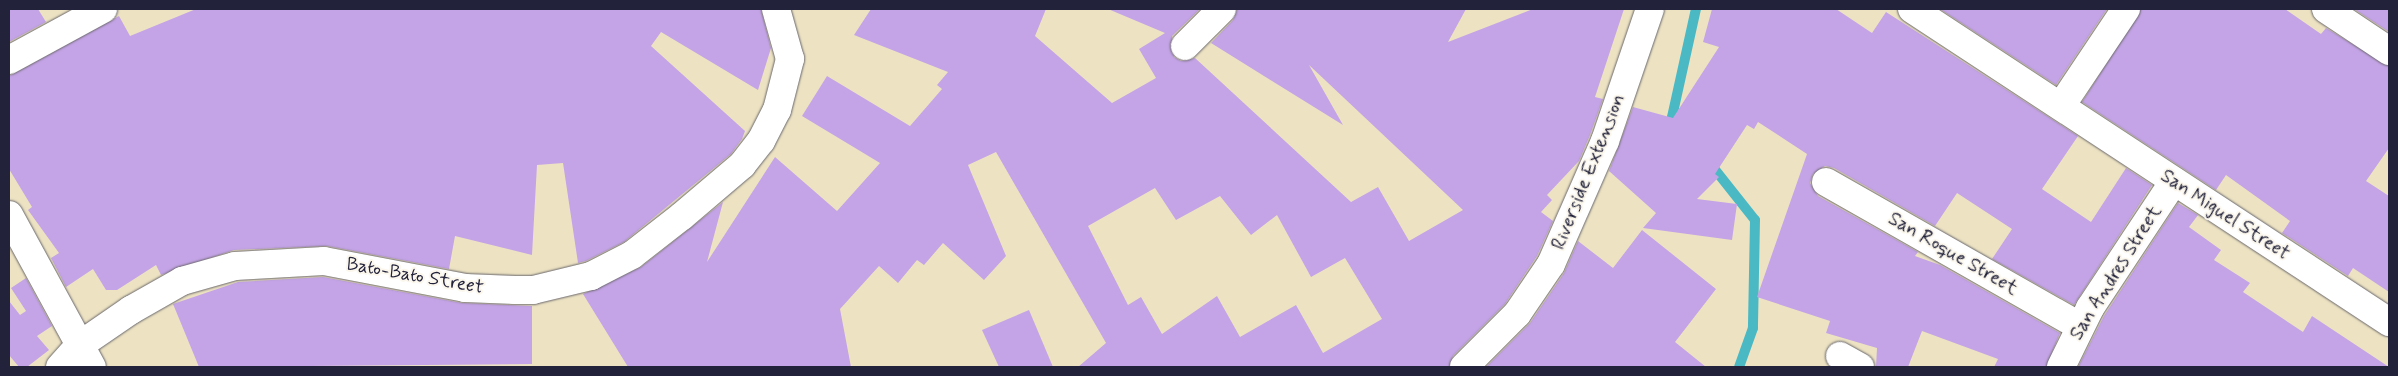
<!DOCTYPE html>
<html>
<head>
<meta charset="utf-8">
<style>
  body { margin:0 }
  #map { position:relative; width:2398px; height:376px; overflow:hidden; background:#ede3c3; font-family:Mynerve,sans-serif }
  div>[style] { position:absolute }
  .stream>* { height:10px; margin:-5px; padding:0 5px; transform-origin:5px; border-radius:5px; background:#4bb9c4 }
  .building>* { inset:0; background:#c4a4e6 }
  .roads { filter:drop-shadow(0 0 1px #69666b) drop-shadow(0 0 1px #69666b) }
  .street>* { height:28px; margin:-14px; padding:0 14px; transform-origin:14px; border-radius:14px; background:#fff }
  span { translate:-50% -50%; white-space:nowrap; text-align:center; line-height:1.15; -webkit-text-stroke:4px #fbf7ec; paint-order:stroke }
  .street-label { font-size:19px; color:#22223b }
  .frame { position:absolute; inset:0; border:10px solid #22223b; pointer-events:none }
</style>
</head>
<body>
<div id="map">
  <div class="stream">
    <i style="left:1681px;top:128px;width:14px;rotate:-129deg"></i>
    <i style="left:1672px;top:117px;width:111px;rotate:-77.5deg"></i>
    <i style="left:1709px;top:162px;width:74px;rotate:51.6deg"></i>
    <i style="left:1755px;top:220px;width:108px;rotate:91.1deg"></i>
    <i style="left:1753px;top:328px;width:41px;rotate:109.7deg"></i>
  </div>
  <div class="building">
    <i style="clip-path:polygon(9px 9px,38px 9px,46px 22px,9px 42px)"></i>
    <i style="clip-path:polygon(196px 9px,761px 9px,771px 48px,758px 90px,661px 32px,651px 46px,745px 131px,742px 139px,731px 154px,624px 242px,586px 261px,578px 263px,563px 163px,537px 165px,532px 255px,455px 236px,449px 269px,327px 246px,234px 250px,161px 275px,156px 265px,117px 290px,106px 290px,93px 269px,66px 287px,51px 258px,59px 253px,28px 210px,32px 207px,9px 169px,9px 76px,119px 16px,130px 36px)"></i>
    <i style="clip-path:polygon(evenodd,871px 9px,1046px 9px,1035px 36px,1112px 103px,1156px 78px,1139px 49px,1165px 33px,1108px 9px,1200px 9px,1172px 36px,1174px 57px,1181px 61px,1195px 58px,1351px 202px,1378px 187px,1409px 241px,1463px 210px,1309px 65px,1343px 125px,1211px 43px,1233px 20px,1237px 9px,1466px 9px,1448px 42px,1533px 9px,1624px 9px,1595px 97px,1603px 99px,1590px 135px,1579px 161px,1547px 195px,1552px 200px,1541px 212px,1553px 221px,1537px 256px,1505px 304px,1453px 356px,1449px 367px,1078px 367px,1106px 343px,996px 152px,968px 165px,1006px 256px,984px 280px,943px 243px,924px 265px,917px 260px,898px 283px,879px 266px,840px 309px,851px 367px,628px 367px,583px 294px,641px 267px,723px 202px,707px 262px,775px 157px,837px 211px,880px 163px,802px 116px,827px 76px,910px 126px,942px 89px,937px 85px,948px 72px,854px 35px,871px 9px,1155px 188px,1176px 220px,1220px 196px,1251px 235px,1277px 215px,1311px 277px,1345px 258px,1382px 319px,1323px 353px,1296px 305px,1240px 337px,1217px 296px,1162px 334px,1141px 297px,1128px 305px,1088px 226px,1155px 188px)"></i>
    <i style="clip-path:polygon(1712px 9px,1836px 9px,1872px 33px,1886px 12px,2078px 136px,2042px 189px,2091px 222px,2126px 168px,2152px 185px,2074px 305px,1992px 259px,2012px 229px,1957px 193px,1935px 226px,1834px 168px,1825px 166px,1813px 174px,1810px 183px,1818px 196px,1918px 252px,1915px 256px,1940px 265px,2060px 333px,2046px 367px,1994px 367px,1998px 359px,1922px 331px,1908px 367px,1876px 367px,1877px 348px,1826px 333px,1830px 321px,1757px 297px,1807px 154px,1758px 122px,1754px 129px,1747px 125px,1715px 174px,1719px 177px,1697px 199px,1737px 204px,1732px 240px,1643px 228px,1656px 213px,1609px 171px,1633px 107px,1673px 118px,1719px 47px,1703px 42px)"></i>
    <i style="clip-path:polygon(1940px 9px,2107px 9px,2056px 85px)"></i>
    <i style="clip-path:polygon(2141px 9px,2285px 9px,2321px 34px,2326px 28px,2389px 66px,2389px 148px,2366px 181px,2389px 196px,2389px 292px,2353px 268px,2348px 276px,2282px 233px,2290px 221px,2226px 175px,2216px 190px,2082px 102px)"></i>
    <i style="clip-path:polygon(2354px 9px,2389px 9px,2389px 32px)"></i>
    <i style="clip-path:polygon(2178px 203px,2198px 215px,2189px 227px,2221px 250px,2214px 260px,2250px 283px,2243px 292px,2303px 332px,2312px 316px,2389px 367px,2078px 367px,2104px 316px)"></i>
    <i style="clip-path:polygon(1642px 230px,1716px 289px,1675px 342px,1706px 367px,1486px 367px,1530px 323px,1564px 273px,1578px 241px,1613px 268px)"></i>
    <i style="clip-path:polygon(323px 277px,462px 303px,532px 306px,532px 364px,199px 367px,173px 304px,238px 282px)"></i>
    <i style="clip-path:polygon(26px 278px,52px 326px,37px 336px,49px 350px,27px 367px,19px 367px,9px 355px,9px 301px,20px 315px,26px 311px,11px 288px)"></i>
    <i style="clip-path:polygon(1029px 310px,1053px 367px,999px 367px,982px 330px)"></i>
  </div>
  <div class="roads">
    <div class="street">
      <i style="left:1912px;top:9px;width:571px;rotate:33.27deg"></i>
      <i style="left:2326px;top:9px;width:76px;rotate:33.7deg"></i>
      <i style="left:1185px;top:46px;width:52px;rotate:-45deg"></i>
      <i style="left:9px;top:60px;width:107px;rotate:-28.5deg"></i>
      <i style="left:2061px;top:106px;width:117px;rotate:-56.2deg"></i>
      <i style="left:1826px;top:182px;width:291px;rotate:29.6deg"></i>
      <i style="left:9px;top:215px;width:173px;rotate:61.4deg"></i>
      <i style="left:1840px;top:356px;width:23px;rotate:29deg"></i>
      <i style="left:60px;top:367px;width:30px;rotate:-48deg"></i>
      <i style="left:80px;top:345px;width:62px;rotate:-34.5deg"></i>
      <i style="left:131px;top:310px;width:59px;rotate:-29.6deg"></i>
      <i style="left:182px;top:281px;width:55px;rotate:-15.8deg"></i>
      <i style="left:235px;top:266px;width:89px;rotate:-3.2deg"></i>
      <i style="left:324px;top:261px;width:144px;rotate:10.8deg"></i>
      <i style="left:465px;top:288px;width:50px;rotate:2.3deg"></i>
      <i style="left:515px;top:290px;width:18px"></i>
      <i style="left:533px;top:290px;width:60px;rotate:-13.6deg"></i>
      <i style="left:591px;top:276px;width:46px;rotate:-27.1deg"></i>
      <i style="left:632px;top:255px;width:63px;rotate:-38deg"></i>
      <i style="left:682px;top:216px;width:79px;rotate:-40.4deg"></i>
      <i style="left:742px;top:165px;width:31px;rotate:-52deg"></i>
      <i style="left:761px;top:141px;width:35px;rotate:-63deg"></i>
      <i style="left:777px;top:110px;width:53px;rotate:-75.7deg"></i>
      <i style="left:790px;top:59px;width:52px;rotate:-105.6deg"></i>
      <i style="left:1464px;top:367px;width:75px;rotate:-45deg"></i>
      <i style="left:1517px;top:314px;width:60px;rotate:-55.8deg"></i>
      <i style="left:1551px;top:264px;width:134px;rotate:-66.3deg"></i>
      <i style="left:1605px;top:141px;width:139px;rotate:-71.2deg"></i>
      <i style="left:2061px;top:367px;width:66px;rotate:-63.8deg"></i>
      <i style="left:2090px;top:308px;width:152px;rotate:-56.5deg"></i>
    </div>
  </div>
  <div class="street-label">
    <span style="left:1589px;top:172px;rotate:-68deg">Riverside Extension</span>
    <span style="left:2225px;top:215px;rotate:33deg">San Miguel Street</span>
    <span style="left:1953px;top:254px;rotate:30deg">San Roque Street</span>
    <span style="left:2116px;top:273px;rotate:-58deg">San Andres Street</span>
    <span style="left:415px;top:276px;rotate:10deg">Bato-Bato Street</span>
  </div>
  <div class="frame"></div>
</div>
</body>
</html>
